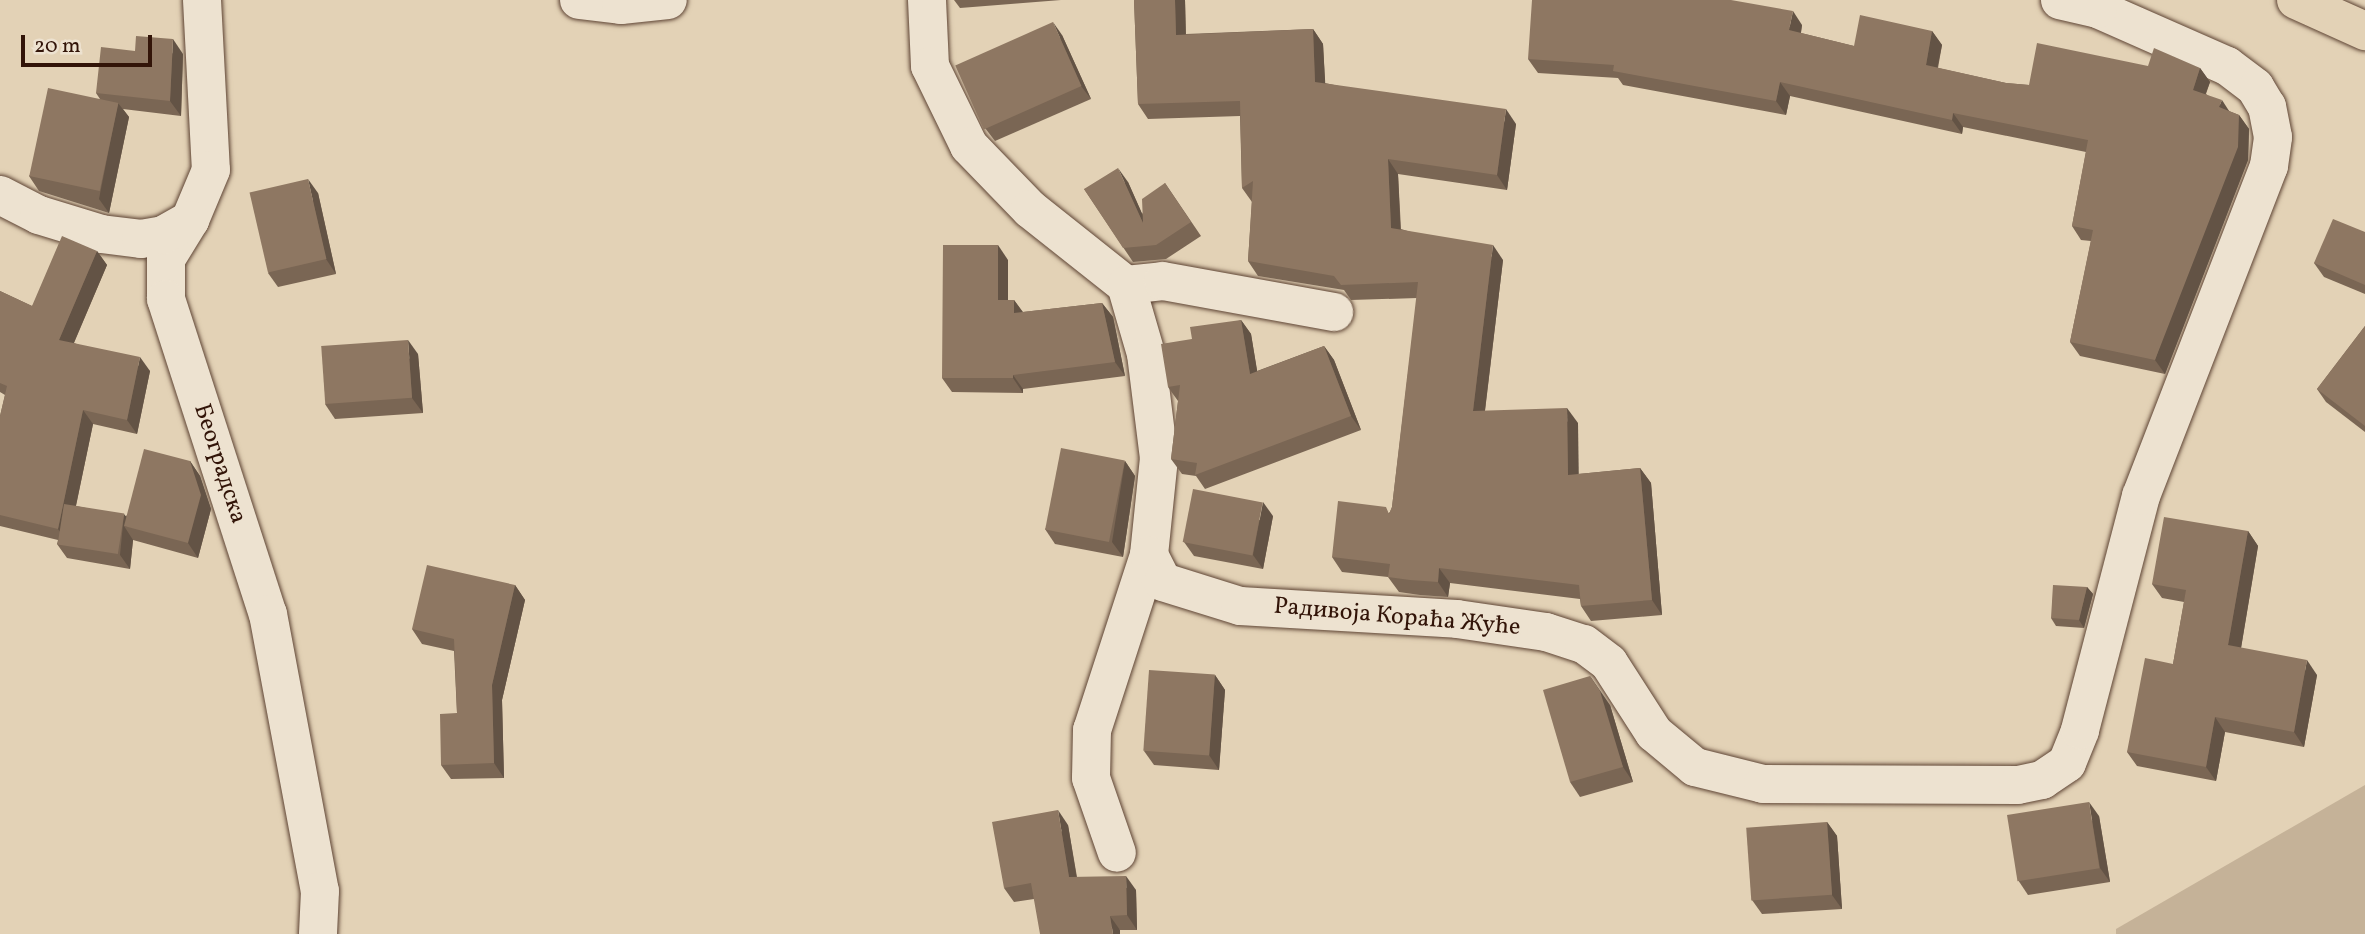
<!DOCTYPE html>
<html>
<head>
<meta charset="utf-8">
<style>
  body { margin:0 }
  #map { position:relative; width:2365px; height:934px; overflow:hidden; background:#e3d2b6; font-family:Vollkorn,serif }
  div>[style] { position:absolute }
  .green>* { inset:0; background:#c5b298 }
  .roads { filter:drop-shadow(0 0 2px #5e4434) drop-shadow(0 0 2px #5e4434) }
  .minor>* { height:38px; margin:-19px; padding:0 19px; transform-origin:19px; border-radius:19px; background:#ede2d0 }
  .major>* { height:38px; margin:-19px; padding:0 19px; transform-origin:19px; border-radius:19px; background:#e3d2b6 }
  .wall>* { inset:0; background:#7a6654 }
  .shaded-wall>* { inset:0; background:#635345 }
  .building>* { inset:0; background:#8e7762; transform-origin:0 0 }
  span { translate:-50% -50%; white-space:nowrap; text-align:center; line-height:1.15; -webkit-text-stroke:5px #ede2d0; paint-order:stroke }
  .street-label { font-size:24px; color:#321408 }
  .scale { position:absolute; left:21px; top:35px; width:131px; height:32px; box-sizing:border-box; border:4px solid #321408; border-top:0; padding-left:9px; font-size:21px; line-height:24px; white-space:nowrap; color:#321408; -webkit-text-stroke:5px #ede2d0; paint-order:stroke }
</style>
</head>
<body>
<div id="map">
  <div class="green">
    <i style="clip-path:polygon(2365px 785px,2365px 934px,2116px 934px,2116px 929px)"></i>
  </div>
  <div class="roads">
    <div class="minor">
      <i style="left:202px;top:0;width:170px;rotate:87deg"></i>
      <i style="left:211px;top:170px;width:54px;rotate:112.8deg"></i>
      <i style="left:190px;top:220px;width:46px;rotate:121.6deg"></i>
      <i style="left:166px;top:259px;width:40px;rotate:90deg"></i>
      <i style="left:166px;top:299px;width:331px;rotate:72.1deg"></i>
      <i style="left:268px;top:614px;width:282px;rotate:79.4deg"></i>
      <i style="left:320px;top:891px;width:43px;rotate:92.7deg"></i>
      <i style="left:579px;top:0;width:42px;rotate:6.8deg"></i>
      <i style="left:621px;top:5px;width:47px;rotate:-6.1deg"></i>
      <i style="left:927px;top:0;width:66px;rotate:87.4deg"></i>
      <i style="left:930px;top:66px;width:89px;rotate:64deg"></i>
      <i style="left:969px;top:146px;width:88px;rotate:45.9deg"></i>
      <i style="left:1030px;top:209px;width:122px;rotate:38.4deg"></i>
      <i style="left:1126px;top:285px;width:72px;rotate:73.8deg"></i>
      <i style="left:1146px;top:354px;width:105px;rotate:82.9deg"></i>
      <i style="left:1159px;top:458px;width:98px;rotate:95.9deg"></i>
      <i style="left:1149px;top:555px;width:184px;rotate:108deg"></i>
      <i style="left:1092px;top:730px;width:48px;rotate:91.2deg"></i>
      <i style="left:1091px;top:778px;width:79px;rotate:70.9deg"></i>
      <i style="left:0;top:195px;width:44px;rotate:27.1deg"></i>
      <i style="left:39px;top:215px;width:65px;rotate:17deg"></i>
      <i style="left:101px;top:234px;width:40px;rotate:7.1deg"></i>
      <i style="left:141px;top:239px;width:22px;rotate:-10deg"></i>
      <i style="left:163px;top:235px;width:31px;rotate:-29deg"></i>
      <i style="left:1126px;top:285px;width:37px;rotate:-6deg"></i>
      <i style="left:1163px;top:281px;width:174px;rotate:10.3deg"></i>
      <i style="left:1149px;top:555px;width:30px;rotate:63deg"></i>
      <i style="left:1163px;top:582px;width:81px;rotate:17.3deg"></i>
      <i style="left:1240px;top:606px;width:217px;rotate:3.4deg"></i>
      <i style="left:1457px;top:619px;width:90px;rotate:8.3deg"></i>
      <i style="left:1546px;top:632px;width:40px;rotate:18deg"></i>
      <i style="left:1584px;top:644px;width:31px;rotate:37deg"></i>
      <i style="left:1609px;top:663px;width:83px;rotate:57.3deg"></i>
      <i style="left:1654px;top:733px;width:53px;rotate:39.7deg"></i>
      <i style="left:1695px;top:767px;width:70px;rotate:14deg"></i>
      <i style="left:1763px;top:784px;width:255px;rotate:0.2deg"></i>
      <i style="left:2018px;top:785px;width:25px;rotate:-12deg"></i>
      <i style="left:2042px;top:780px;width:30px;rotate:-34deg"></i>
      <i style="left:2067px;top:763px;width:35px;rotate:-68deg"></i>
      <i style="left:2080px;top:730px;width:242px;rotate:-75.4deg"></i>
      <i style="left:2141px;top:496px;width:354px;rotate:-68.8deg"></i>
      <i style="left:2269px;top:166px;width:29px;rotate:-82deg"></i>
      <i style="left:2273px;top:137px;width:31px;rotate:-101deg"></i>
      <i style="left:2267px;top:107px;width:23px;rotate:-121deg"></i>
      <i style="left:2255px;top:87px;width:35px;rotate:-143deg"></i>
      <i style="left:2227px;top:66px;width:141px;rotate:-156.2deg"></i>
      <i style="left:2098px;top:9px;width:39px;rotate:-167deg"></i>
    </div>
    <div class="major">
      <i style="left:2296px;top:0;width:76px;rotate:24.2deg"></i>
    </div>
  </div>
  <div class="wall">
    <i style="clip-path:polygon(954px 0,1061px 0,960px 8px)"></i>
    <i style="clip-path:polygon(1134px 0,1185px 0,1186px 34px,1313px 29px,1323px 44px,1325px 83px,1516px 124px,1507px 190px,1398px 174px,1401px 229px,1503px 260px,1485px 411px,1578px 423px,1578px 474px,1640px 468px,1651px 483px,1662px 615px,1591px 621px,1581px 606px,1580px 599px,1450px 583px,1448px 597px,1420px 595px,1399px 592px,1388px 577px,1342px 572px,1332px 557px,1390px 512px,1392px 507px,1417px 298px,1351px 300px,1344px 290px,1258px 276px,1248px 261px,1252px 202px,1242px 188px,1240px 116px,1148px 119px,1138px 104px)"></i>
    <i style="clip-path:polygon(1802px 25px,1801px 33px,1854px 46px,1932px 31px,1942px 45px,1938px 68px,2006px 83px,2029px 85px,2148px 66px,2200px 68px,2210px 82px,2206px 94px,2229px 111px,2239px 115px,2249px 129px,2248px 160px,2165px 374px,2080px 356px,2070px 342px,2091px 241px,2081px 240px,2072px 226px,2086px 152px,1963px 127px,1962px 134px,1790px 96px,1786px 115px,1623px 85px,1618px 78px,1538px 73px,1528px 59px)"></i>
    <i style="clip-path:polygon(1062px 35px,1091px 99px,995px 141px,985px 128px)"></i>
    <i style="clip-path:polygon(135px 51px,183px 54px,181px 116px,123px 109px,129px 117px,109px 213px,39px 191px,29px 176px,100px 99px,96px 93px)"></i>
    <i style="clip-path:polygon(1128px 182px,1142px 214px,1165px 183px,1201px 236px,1166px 259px,1133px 262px,1084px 189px)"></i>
    <i style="clip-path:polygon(318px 193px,336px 274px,278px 287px,268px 273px)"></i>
    <i style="clip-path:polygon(2365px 232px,2365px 294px,2324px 277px,2314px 263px)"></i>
    <i style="clip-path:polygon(97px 251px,107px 265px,74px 343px,150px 371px,137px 434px,93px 424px,76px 506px,126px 516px,190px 461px,200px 476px,211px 509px,198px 558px,133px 540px,130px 569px,67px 558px,57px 544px,58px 540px,0 526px,0 416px,5px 395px,0 392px,0 291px,32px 306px)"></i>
    <i style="clip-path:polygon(1008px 260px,1008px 300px,1014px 300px,1023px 312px,1102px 303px,1113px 317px,1125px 376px,1023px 389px,1023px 393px,952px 392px,942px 378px)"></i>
    <i style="clip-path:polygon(1241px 320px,1251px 334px,1257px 371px,1324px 346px,1334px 360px,1361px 430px,1205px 489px,1196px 476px,1182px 474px,1171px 459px,1178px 401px,1168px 387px,1192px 339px)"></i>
    <i style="clip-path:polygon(2365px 326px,2365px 432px,2326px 402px,2317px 389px)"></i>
    <i style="clip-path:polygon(418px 354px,423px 413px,335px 419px,325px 404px)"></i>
    <i style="clip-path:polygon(1125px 461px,1135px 476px,1123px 557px,1055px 544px,1045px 529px)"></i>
    <i style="clip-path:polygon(1273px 516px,1263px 569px,1194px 556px,1184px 542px)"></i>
    <i style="clip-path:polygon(2248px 531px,2258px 546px,2241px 648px,2317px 675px,2304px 747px,2225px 732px,2216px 781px,2137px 766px,2127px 752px,2173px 664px,2184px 602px,2162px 598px,2152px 584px)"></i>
    <i style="clip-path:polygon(515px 585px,525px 600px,502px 700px,504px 778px,451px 779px,441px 765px,457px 713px,454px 651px,422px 644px,412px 629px)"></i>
    <i style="clip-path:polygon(2087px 587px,2093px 594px,2084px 628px,2056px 626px,2051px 618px)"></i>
    <i style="clip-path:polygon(1215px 675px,1225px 690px,1219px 770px,1154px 765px,1144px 751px)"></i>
    <i style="clip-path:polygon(1610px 705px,1633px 782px,1580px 797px,1570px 782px)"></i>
    <i style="clip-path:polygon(2099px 816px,2110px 882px,2028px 895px,2018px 880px)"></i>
    <i style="clip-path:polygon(1827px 822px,1837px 836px,1842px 909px,1762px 914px,1752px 900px)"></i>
    <i style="clip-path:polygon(1068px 825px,1077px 877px,1136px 890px,1137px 930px,1120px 930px,1034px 899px,1014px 902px,1004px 888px)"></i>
  </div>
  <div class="shaded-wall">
    <i style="clip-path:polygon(1175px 0,1185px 0,1186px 50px,1176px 35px)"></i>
    <i style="clip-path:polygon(1793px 11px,1802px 25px,1799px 44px,1789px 30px)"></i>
    <i style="clip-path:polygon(1053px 22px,1062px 35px,1091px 99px,1081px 86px)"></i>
    <i style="clip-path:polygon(1313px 29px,1323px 44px,1326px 97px,1315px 82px)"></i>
    <i style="clip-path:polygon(1932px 31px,1942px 45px,1935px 79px,1926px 65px)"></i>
    <i style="clip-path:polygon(173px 39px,183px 54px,181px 116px,170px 101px)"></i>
    <i style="clip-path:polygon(2200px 68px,2210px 82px,2202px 103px,2193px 90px)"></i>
    <i style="clip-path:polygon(1780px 82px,1790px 96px,1786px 115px,1776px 101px)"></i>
    <i style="clip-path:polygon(2222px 100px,2231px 114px,2219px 107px)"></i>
    <i style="clip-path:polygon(118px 103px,129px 117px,109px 213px,99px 199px)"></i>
    <i style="clip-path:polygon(1506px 109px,1516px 124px,1507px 190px,1497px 175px)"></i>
    <i style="clip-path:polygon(1953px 113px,1963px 127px,1962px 134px,1952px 120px)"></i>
    <i style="clip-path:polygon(2239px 115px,2249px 129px,2248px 160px,2165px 374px,2155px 360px)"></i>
    <i style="clip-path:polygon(1388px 159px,1398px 174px,1401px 242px,1391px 228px)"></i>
    <i style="clip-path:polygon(1118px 168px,1128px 182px,1153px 238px,1143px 223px)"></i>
    <i style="clip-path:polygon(308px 179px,318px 193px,336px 274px,326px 259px)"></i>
    <i style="clip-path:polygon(998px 245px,1008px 260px,1008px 314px,998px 300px)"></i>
    <i style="clip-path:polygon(1493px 245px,1503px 260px,1483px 426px,1473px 411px)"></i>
    <i style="clip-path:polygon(97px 251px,107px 265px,69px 354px,59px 340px)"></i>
    <i style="clip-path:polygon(1014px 300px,1024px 314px,1014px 313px)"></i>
    <i style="clip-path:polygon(1102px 303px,1113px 317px,1125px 376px,1115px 362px)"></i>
    <i style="clip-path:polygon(1241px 320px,1251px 334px,1260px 388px,1250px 374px)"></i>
    <i style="clip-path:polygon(408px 340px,418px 354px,423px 413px,412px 398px)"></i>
    <i style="clip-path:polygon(1324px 346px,1334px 360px,1361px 430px,1351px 416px)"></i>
    <i style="clip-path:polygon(140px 357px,150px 371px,137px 434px,127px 420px)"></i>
    <i style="clip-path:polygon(1013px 375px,1023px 389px,1023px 393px,1013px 378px)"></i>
    <i style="clip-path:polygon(1567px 408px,1578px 423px,1579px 490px,1568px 475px)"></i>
    <i style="clip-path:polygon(83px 410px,93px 424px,68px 543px,58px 529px)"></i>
    <i style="clip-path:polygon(190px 461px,200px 476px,211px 509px,198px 558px,188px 543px)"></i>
    <i style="clip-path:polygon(1125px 461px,1135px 476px,1123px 557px,1112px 542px)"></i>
    <i style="clip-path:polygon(1640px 468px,1651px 483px,1662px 615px,1652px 600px)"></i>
    <i style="clip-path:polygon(1263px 502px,1273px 516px,1263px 569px,1253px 555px)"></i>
    <i style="clip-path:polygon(124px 514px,135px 528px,124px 526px,133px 540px,130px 569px,120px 555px)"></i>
    <i style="clip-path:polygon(2248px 531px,2258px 546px,2239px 660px,2228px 645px)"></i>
    <i style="clip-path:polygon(1439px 568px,1450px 583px,1448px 597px,1438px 582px)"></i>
    <i style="clip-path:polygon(515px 585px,525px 600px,502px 700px,504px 778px,494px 763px,492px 685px)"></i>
    <i style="clip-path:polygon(2087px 587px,2093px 594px,2084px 628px,2079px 620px)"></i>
    <i style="clip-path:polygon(2307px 660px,2317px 675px,2304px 747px,2294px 732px)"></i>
    <i style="clip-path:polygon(1215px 675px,1225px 690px,1219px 770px,1209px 755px)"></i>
    <i style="clip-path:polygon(1590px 676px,1610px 705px,1633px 782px,1623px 767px)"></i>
    <i style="clip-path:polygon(2215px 717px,2225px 732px,2216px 781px,2206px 767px)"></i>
    <i style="clip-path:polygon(2089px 802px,2099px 816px,2110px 882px,2100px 868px)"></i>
    <i style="clip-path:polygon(1058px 810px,1068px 825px,1079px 892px,1069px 877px)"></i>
    <i style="clip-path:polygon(1827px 822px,1837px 836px,1842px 909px,1832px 895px)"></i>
    <i style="clip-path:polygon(1126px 876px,1136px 890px,1137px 930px,1127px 915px)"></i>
    <i style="clip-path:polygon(1110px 916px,1120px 930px,1120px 934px,1113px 934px)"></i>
  </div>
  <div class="building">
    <i style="clip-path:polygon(1134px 0,1175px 0,1176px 35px,1313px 29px,1315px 82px,1506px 109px,1497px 175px,1388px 159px,1391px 228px,1493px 245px,1473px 411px,1567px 408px,1568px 475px,1640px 468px,1652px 600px,1581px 606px,1579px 585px,1439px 568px,1438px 582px,1410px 580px,1388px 577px,1390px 564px,1332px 557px,1338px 501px,1386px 507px,1389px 514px,1392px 507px,1418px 282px,1341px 285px,1334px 276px,1248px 261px,1253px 181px,1242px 188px,1240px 101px,1138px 104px)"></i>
    <i style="clip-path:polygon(1532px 0,1731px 0,1793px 11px,1789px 30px,1854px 46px,1860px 15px,1932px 31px,1926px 65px,2006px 83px,2029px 85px,2037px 43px,2148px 66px,2154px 48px,2200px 68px,2193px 90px,2222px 100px,2219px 107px,2239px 115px,2238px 147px,2155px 360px,2070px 342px,2093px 230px,2072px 226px,2088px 140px,1953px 113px,1952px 120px,1780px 82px,1776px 101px,1613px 71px,1614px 65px,1528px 59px)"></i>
    <i style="left:1053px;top:22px;width:70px;height:107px;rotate:66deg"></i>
    <i style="clip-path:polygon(136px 36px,173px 39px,170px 101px,96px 93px,101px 47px,135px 51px)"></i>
    <i style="left:48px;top:88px;width:72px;height:90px;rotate:12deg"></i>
    <i style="clip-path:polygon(1118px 168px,1143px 223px,1142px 199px,1165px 183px,1191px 222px,1156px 245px,1123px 248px,1084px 189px)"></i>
    <i style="left:308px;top:179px;width:82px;height:60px;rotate:77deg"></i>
    <i style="clip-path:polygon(2333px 219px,2365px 232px,2365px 285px,2314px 263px)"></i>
    <i style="clip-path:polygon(62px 236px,97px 251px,59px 340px,140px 357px,127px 420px,83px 410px,58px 529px,0 515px,0 416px,7px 386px,0 383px,0 291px,32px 306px)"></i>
    <i style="clip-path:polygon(943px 245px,998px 245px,998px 300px,1014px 300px,1014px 313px,1102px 303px,1115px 362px,1013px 375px,1013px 378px,942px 378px)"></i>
    <i style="clip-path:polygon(1241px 320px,1250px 374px,1324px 346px,1351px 416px,1195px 475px,1197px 463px,1171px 459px,1180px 385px,1168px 387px,1161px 344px,1192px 339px,1190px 327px)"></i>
    <i style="clip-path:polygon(2365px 326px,2365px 426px,2317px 389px)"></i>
    <i style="left:408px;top:340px;width:58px;height:87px;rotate:86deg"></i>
    <i style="left:1061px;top:448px;width:65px;height:83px;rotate:11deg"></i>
    <i style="clip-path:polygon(144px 449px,190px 461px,201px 495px,188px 543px,124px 526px)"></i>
    <i style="left:1193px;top:489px;width:71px;height:54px;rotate:11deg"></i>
    <i style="left:64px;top:504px;width:61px;height:41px;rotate:9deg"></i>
    <i style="clip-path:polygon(2164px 517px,2248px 531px,2228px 645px,2307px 660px,2294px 732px,2215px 717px,2206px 767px,2127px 752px,2145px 658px,2173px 664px,2186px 590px,2152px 584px)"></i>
    <i style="clip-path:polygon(427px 565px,515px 585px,492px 685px,494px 763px,441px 765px,440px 714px,457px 713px,454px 639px,412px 629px)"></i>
    <i style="clip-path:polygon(2053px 585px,2087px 587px,2079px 620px,2051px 618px)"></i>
    <i style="left:1149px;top:670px;width:66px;height:81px;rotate:4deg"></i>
    <i style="clip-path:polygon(1590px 676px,1600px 691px,1623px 767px,1570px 782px,1543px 690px)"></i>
    <i style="left:2089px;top:802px;width:67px;height:83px;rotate:81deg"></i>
    <i style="clip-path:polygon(1058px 810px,1069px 877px,1126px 876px,1127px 915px,1110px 916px,1113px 934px,1040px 934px,1031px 883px,1004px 888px,992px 822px)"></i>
    <i style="left:1827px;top:822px;width:73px;height:81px;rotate:86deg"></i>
  </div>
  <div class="street-label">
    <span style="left:219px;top:464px;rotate:72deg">Београдска</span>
    <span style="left:1397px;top:618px;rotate:5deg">Радивоја Кораћа Жуће</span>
  </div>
  <div class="scale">20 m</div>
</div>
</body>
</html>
